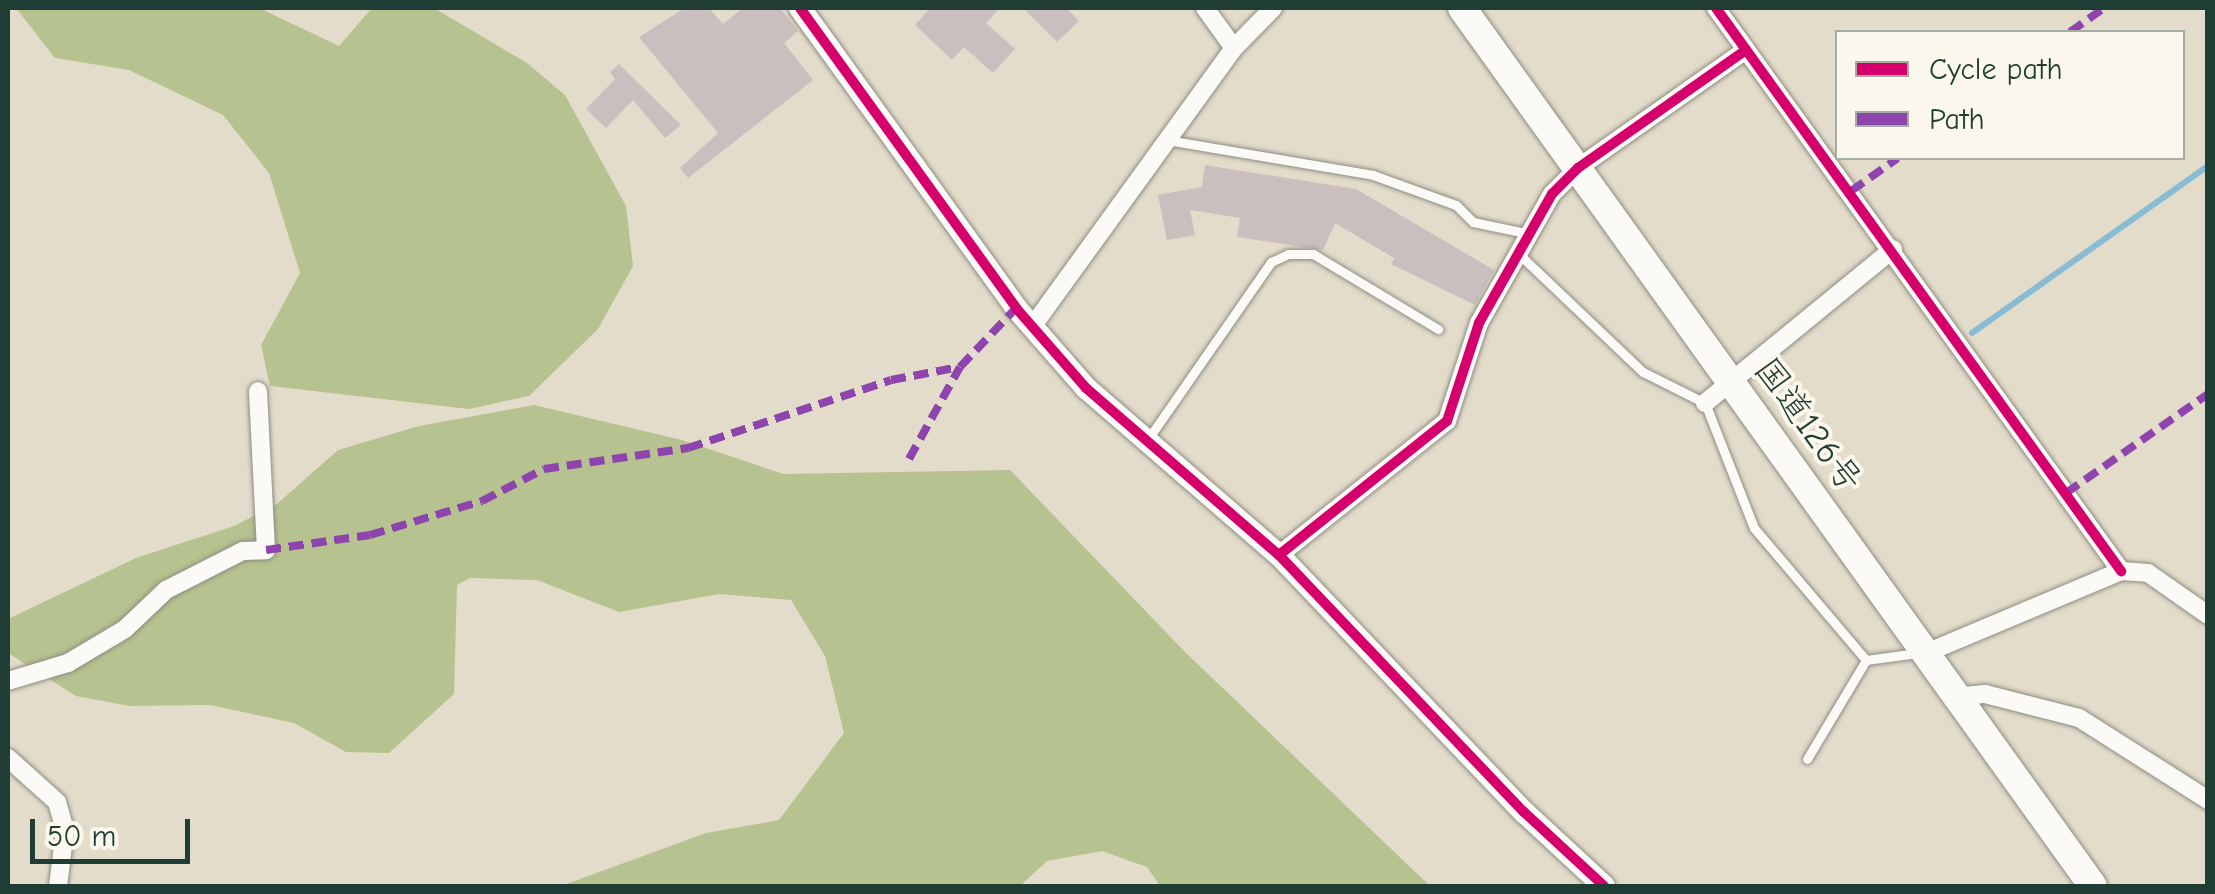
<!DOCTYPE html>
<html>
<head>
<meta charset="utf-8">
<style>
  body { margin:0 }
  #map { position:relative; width:2215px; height:894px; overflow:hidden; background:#e4dcca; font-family:"Comic Neue","Klee One",sans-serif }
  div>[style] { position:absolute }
  .forest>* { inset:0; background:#b6c28f }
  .stream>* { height:6px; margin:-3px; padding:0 3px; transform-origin:3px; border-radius:3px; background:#88bcd5 }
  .building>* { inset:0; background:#cabebe }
  .roads { filter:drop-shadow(0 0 2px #8d8e83) drop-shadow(0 0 2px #8d8e83) }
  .service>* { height:9px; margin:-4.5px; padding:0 4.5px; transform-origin:4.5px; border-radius:4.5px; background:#fbfaf7 }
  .minor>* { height:18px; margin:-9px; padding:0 9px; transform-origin:9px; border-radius:9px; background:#fbfaf7 }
  .tertiary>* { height:22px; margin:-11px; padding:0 11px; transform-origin:11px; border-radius:11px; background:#fbfaf7 }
  .trunk>* { height:28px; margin:-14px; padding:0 14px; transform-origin:14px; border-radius:14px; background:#fbfaf7 }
  .quiet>* { height:8px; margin-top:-4px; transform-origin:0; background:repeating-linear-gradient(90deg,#8e44ad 0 15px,transparent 0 23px) }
  .cycleway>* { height:10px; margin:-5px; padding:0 5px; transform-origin:5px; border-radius:5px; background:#d6006c }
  span { translate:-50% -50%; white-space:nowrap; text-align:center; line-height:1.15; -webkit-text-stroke:8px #fbf7ec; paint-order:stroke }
  .street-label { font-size:35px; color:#1f3d34 }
  .frame { position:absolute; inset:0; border:10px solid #1f3d34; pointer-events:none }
  .legend { position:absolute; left:1835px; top:30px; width:350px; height:130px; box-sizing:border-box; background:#fbf7ec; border:2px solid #a3ada2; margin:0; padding:12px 18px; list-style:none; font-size:30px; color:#1f3d34 }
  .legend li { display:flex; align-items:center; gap:20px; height:50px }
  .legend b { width:50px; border:2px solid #a3ada2 }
  .scale { position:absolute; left:30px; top:819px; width:160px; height:45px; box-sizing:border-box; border:5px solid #1f3d34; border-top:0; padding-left:12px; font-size:30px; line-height:35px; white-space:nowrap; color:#1f3d34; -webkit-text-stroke:8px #fbf7ec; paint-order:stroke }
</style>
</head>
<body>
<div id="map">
  <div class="forest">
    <i style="clip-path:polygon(16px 8px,259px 8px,339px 46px,372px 8px,434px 8px,527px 63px,565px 95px,626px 206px,633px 266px,598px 329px,529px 396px,469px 409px,270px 386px,261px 345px,300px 273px,269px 173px,223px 115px,129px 70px,55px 58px)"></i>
    <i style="clip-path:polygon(534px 405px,682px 440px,783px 474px,1010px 470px,1186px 653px,1430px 886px,1160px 886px,1147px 867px,1102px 851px,1047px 861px,1020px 886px,561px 886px,706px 833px,779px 820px,844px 733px,825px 656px,791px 600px,719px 594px,619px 612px,537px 580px,470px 578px,457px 585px,454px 694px,389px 753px,346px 752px,294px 723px,210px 705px,130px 706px,76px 696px,8px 653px,8px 619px,136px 558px,234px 526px,277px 504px,338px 450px,419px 426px)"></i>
  </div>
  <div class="stream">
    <i style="left:1972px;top:333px;width:289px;rotate:-35.3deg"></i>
  </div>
  <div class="building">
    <i style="clip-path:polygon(685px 8px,709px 8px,723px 24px,743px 8px,780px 8px,798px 31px,784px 43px,813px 80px,688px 178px,680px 168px,718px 133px,639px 37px)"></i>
    <i style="clip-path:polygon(930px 8px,1000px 8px,986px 23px,1015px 49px,993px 73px,964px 47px,952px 60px,915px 25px)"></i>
    <i style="clip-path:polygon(1023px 8px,1066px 8px,1079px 21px,1057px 42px)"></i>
    <i style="clip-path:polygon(619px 64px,681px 125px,665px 138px,633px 100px,606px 128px,586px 109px,615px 79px,610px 72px)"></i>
    <i style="clip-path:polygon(1205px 165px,1356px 189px,1494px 270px,1475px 305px,1391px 264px,1394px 258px,1335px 223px,1323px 250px,1237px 237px,1240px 218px,1190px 210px,1195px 235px,1167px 240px,1158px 195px,1202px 187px)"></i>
  </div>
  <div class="roads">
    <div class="service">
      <i style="left:1167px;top:140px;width:209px;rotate:9.6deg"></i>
      <i style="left:1373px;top:175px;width:88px;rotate:19.9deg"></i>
      <i style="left:1456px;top:205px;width:24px;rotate:45deg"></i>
      <i style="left:1473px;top:222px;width:58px;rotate:11.9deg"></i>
      <i style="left:1521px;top:256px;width:168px;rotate:43.6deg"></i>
      <i style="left:1643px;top:372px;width:69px;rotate:26.6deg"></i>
      <i style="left:1705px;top:403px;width:134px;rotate:68.6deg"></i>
      <i style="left:1754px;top:528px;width:173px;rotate:49.7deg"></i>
      <i style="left:1148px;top:439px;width:216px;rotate:-55.2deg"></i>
      <i style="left:1271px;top:262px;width:19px;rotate:-25deg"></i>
      <i style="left:1288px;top:254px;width:25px"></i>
      <i style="left:1313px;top:254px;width:146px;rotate:31deg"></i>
      <i style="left:1866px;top:660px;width:52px;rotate:-7.7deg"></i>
      <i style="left:1807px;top:759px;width:115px;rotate:-59.2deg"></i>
    </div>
    <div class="minor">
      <i style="left:1205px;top:8px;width:49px;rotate:54.1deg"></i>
      <i style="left:1716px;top:8px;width:694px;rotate:54.27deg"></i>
      <i style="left:1032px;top:327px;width:344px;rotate:-54.1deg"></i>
      <i style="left:1234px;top:48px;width:56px;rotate:-45.7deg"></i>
      <i style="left:1705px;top:403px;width:243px;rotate:-39.3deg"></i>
      <i style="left:1279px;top:555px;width:215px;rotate:-38.6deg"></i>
      <i style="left:1447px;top:421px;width:103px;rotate:-71.9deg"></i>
      <i style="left:1479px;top:323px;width:148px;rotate:-60.5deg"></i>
      <i style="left:1552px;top:194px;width:37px;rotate:-45deg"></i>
      <i style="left:1578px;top:168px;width:205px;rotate:-35.1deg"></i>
      <i style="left:1926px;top:653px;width:212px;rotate:-22.8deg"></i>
      <i style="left:2121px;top:571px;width:27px;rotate:4deg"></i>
      <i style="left:2148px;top:573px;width:73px;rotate:35deg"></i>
      <i style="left:8px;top:681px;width:63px;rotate:-16.7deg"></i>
      <i style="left:68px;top:663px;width:66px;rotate:-30.8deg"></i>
      <i style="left:125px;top:629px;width:57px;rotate:-43.6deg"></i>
      <i style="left:166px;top:590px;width:86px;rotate:-26.9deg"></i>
      <i style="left:243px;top:551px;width:23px;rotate:-2deg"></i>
      <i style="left:266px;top:550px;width:159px;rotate:-92.9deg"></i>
      <i style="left:1955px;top:697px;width:30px;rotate:-6deg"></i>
      <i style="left:1985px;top:694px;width:97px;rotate:14.3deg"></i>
      <i style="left:2079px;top:718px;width:153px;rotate:32.4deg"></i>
      <i style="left:8px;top:758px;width:66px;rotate:41.9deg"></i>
      <i style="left:57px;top:802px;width:29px;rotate:74deg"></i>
      <i style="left:65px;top:830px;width:56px;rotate:97.1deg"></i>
    </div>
    <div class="tertiary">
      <i style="left:800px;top:8px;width:370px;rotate:54.2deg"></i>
      <i style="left:1016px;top:308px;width:106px;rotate:48.8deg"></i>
      <i style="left:1086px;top:388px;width:255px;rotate:40.9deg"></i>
      <i style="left:1279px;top:555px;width:355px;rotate:46.4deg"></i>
      <i style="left:1524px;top:812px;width:109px;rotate:42.8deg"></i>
    </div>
    <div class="trunk">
      <i style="left:1462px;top:8px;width:1081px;rotate:54.3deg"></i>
    </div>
  </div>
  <div class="quiet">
    <i style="left:2070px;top:32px;width:42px;rotate:-35.2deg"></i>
    <i style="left:1851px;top:191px;width:57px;rotate:-35.1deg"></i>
    <i style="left:909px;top:459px;width:105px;rotate:-61deg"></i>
    <i style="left:960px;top:367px;width:81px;rotate:-46.5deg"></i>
    <i style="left:2066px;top:493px;width:173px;rotate:-34.9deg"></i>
    <i style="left:266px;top:550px;width:105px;rotate:-8.2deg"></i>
    <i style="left:370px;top:535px;width:117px;rotate:-16.9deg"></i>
    <i style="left:482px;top:501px;width:70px;rotate:-27.3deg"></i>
    <i style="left:544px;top:469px;width:146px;rotate:-8.3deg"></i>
    <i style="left:688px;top:448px;width:214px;rotate:-18.5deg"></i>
    <i style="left:891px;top:380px;width:70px;rotate:-10.7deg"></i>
  </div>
  <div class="cycleway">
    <i style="left:800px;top:8px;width:370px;rotate:54.2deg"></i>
    <i style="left:1016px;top:308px;width:106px;rotate:48.8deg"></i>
    <i style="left:1086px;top:388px;width:255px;rotate:40.9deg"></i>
    <i style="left:1279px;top:555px;width:355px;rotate:46.4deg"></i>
    <i style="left:1524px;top:812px;width:109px;rotate:42.8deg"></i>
    <i style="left:1716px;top:8px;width:694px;rotate:54.27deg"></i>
    <i style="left:1279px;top:555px;width:215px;rotate:-38.6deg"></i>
    <i style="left:1447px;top:421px;width:103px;rotate:-71.9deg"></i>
    <i style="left:1479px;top:323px;width:148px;rotate:-60.5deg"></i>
    <i style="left:1552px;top:194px;width:37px;rotate:-45deg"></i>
    <i style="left:1578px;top:168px;width:205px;rotate:-35.1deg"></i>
  </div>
  <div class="street-label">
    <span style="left:1808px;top:425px;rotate:54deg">国道126号</span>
  </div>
  <div class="frame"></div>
  <ul class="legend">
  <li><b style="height:12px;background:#d6006c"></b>Cycle path</li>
  <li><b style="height:12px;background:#8e44ad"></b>Path</li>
  </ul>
  <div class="scale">50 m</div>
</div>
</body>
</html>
